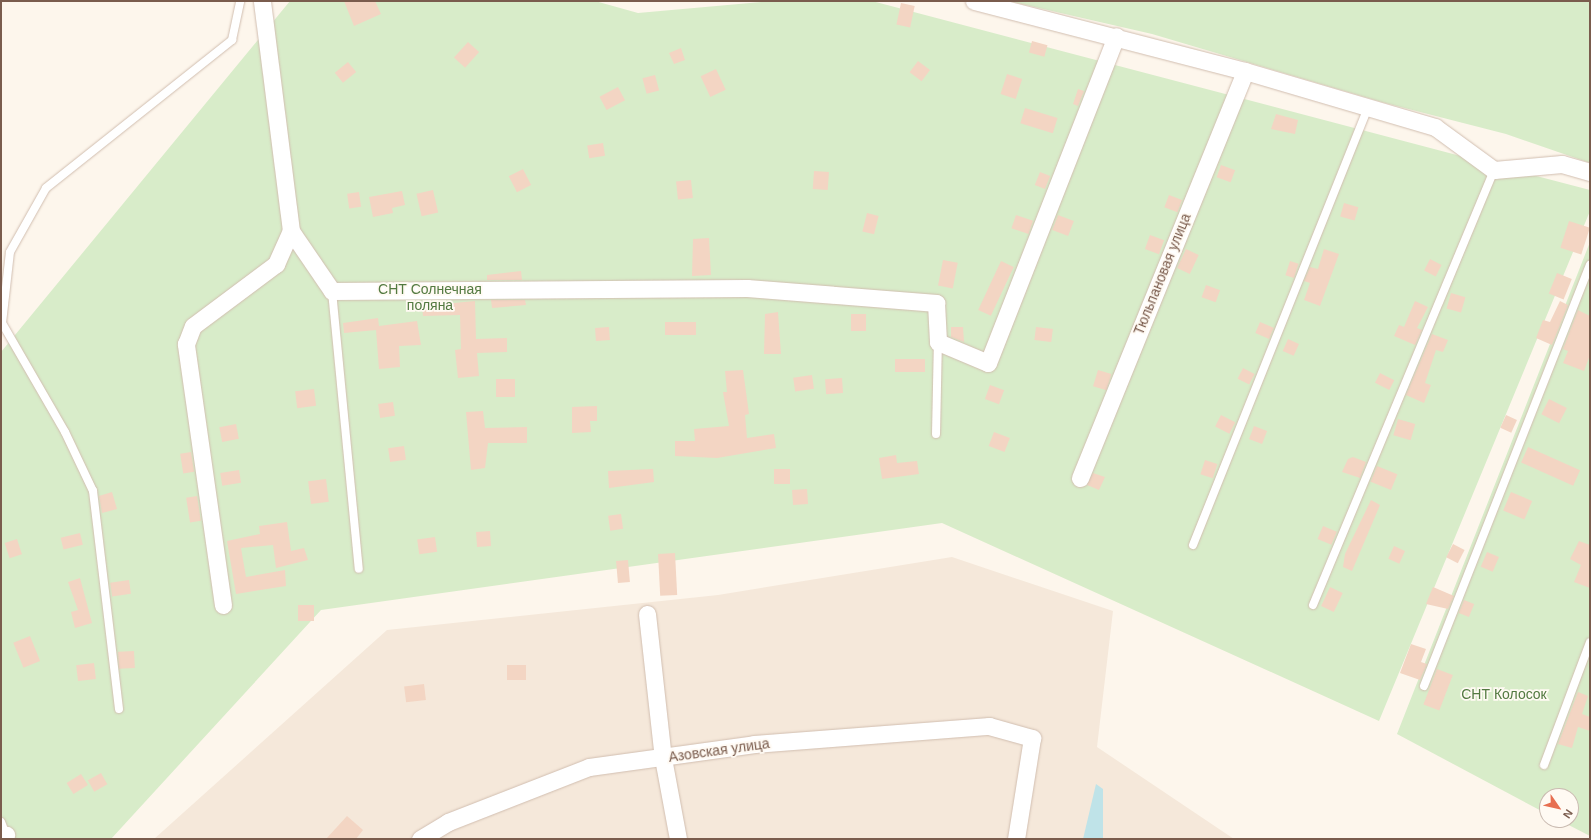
<!DOCTYPE html>
<html>
<head>
<meta charset="utf-8">
<style>
  body { margin:0 }
  #map { position:relative; width:1591px; height:840px; overflow:hidden; background:#fdf6ec; font-family:Helvetica,sans-serif }
  div>[style] { position:absolute }
  .residential>* { inset:0; background:#f5e8da }
  .green>* { inset:0; background:#d8ecc9 }
  .water>* { inset:0; background:#bfe3e8 }
  .building>* { inset:0; background:#f3d5c3; transform-origin:0 0 }
  .roads { filter:drop-shadow(0 0 1px #d1beb0) drop-shadow(0 0 1px #d1beb0) }
  .service>* { height:8px; margin:-4px; padding:0 4px; transform-origin:4px; border-radius:4px; background:#fff }
  .minor>* { height:17px; margin:-8.5px; padding:0 8.5px; transform-origin:8.5px; border-radius:8.5px; background:#fff }
  span { translate:-50% -50%; white-space:nowrap; text-align:center; line-height:1.15; -webkit-text-stroke:3.5px #fffaf3; paint-order:stroke }
  .street-label { font-size:14px; color:#7a5c4d }
  .park-label { font-size:14px; color:#537a41 }
  .frame { position:absolute; inset:0; border:2px solid #7a5c4d; pointer-events:none }
  .north { position:absolute; left:1539px; top:788px; width:40px; height:40px; box-sizing:border-box; background:#fffaf3; border:1px solid #cabbb1; border-radius:50%; rotate:124deg; font-size:11px; font-weight:700; line-height:16px; text-align:center; color:#7a5c4d }
  .north::after { content:''; display:block; margin:auto; width:14px; height:18px; background:#e76f51; clip-path:polygon(50% 0,100% 100%,50% 72%,0 100%) }
</style>
</head>
<body>
<div id="map">
  <div class="residential">
    <i style="clip-path:polygon(952px 557px,1113px 611px,1097px 747px,1234px 839px,154px 839px,387px 630px,718px 595px)"></i>
  </div>
  <div class="green">
    <i style="clip-path:polygon(290px 1px,595px 1px,638px 13px,773px 1px,872px 1px,1590px 190px,1590px 211px,1379px 721px,942px 523px,321px 610px,111px 839px,1px 839px,1px 352px)"></i>
    <i style="clip-path:polygon(1008px 1px,1590px 1px,1590px 163px,1506px 134px,1385px 103px,1152px 34px)"></i>
    <i style="clip-path:polygon(1590px 242px,1590px 836px,1559px 820px,1571px 820px,1571px 796px,1547px 796px,1547px 814px,1397px 734px)"></i>
  </div>
  <div class="water">
    <i style="clip-path:polygon(1096px 784px,1103px 789px,1103px 839px,1083px 839px)"></i>
  </div>
  <div class="building">
    <i style="clip-path:polygon(344px 1px,375px 1px,381px 14px,354px 26px)"></i>
    <i style="left:901px;top:3px;width:14px;height:22px;rotate:12deg"></i>
    <i style="left:1032px;top:41px;width:16px;height:12px;rotate:15deg"></i>
    <i style="left:468px;top:42px;width:15px;height:21px;rotate:42deg"></i>
    <i style="clip-path:polygon(681px 48px,685px 60px,674px 64px,669px 53px)"></i>
    <i style="left:918px;top:61px;width:15px;height:14px;rotate:37deg"></i>
    <i style="left:348px;top:62px;width:13px;height:17px;rotate:51deg"></i>
    <i style="left:716px;top:69px;width:23px;height:17px;rotate:65deg"></i>
    <i style="left:1007px;top:74px;width:16px;height:21px;rotate:18deg"></i>
    <i style="left:655px;top:75px;width:16px;height:13px;rotate:75deg"></i>
    <i style="left:618px;top:87px;width:15px;height:21px;rotate:62deg"></i>
    <i style="clip-path:polygon(1078px 89px,1084px 91px,1078px 106px,1073px 104px)"></i>
    <i style="left:1025px;top:108px;width:34px;height:16px;rotate:17deg"></i>
    <i style="clip-path:polygon(1276px 114px,1298px 120px,1295px 134px,1271px 129px)"></i>
    <i style="left:603px;top:143px;width:13px;height:16px;rotate:81deg"></i>
    <i style="left:1221px;top:165px;width:15px;height:13px;rotate:20deg"></i>
    <i style="left:523px;top:169px;width:18px;height:16px;rotate:63deg"></i>
    <i style="left:814px;top:171px;width:15px;height:18px;rotate:4deg"></i>
    <i style="left:1040px;top:172px;width:11px;height:14px;rotate:22deg"></i>
    <i style="left:691px;top:180px;width:18px;height:15px;rotate:84deg"></i>
    <i style="left:433px;top:190px;width:23px;height:17px;rotate:77deg"></i>
    <i style="clip-path:polygon(402px 191px,405px 205px,392px 208px,393px 213px,373px 217px,369px 197px)"></i>
    <i style="left:359px;top:192px;width:15px;height:12px;rotate:82deg"></i>
    <i style="left:1169px;top:195px;width:14px;height:13px;rotate:21deg"></i>
    <i style="left:1344px;top:203px;width:15px;height:14px;rotate:16deg"></i>
    <i style="left:867px;top:213px;width:12px;height:19px;rotate:14deg"></i>
    <i style="left:1016px;top:215px;width:18px;height:14px;rotate:19deg"></i>
    <i style="left:1058px;top:215px;width:17px;height:16px;rotate:21deg"></i>
    <i style="left:1569px;top:221px;width:22px;height:28px;rotate:18deg"></i>
    <i style="left:1150px;top:235px;width:15px;height:15px;rotate:20deg"></i>
    <i style="clip-path:polygon(709px 238px,711px 275px,692px 276px,693px 239px)"></i>
    <i style="left:1186px;top:249px;width:14px;height:21px;rotate:25deg"></i>
    <i style="clip-path:polygon(1324px 249px,1339px 254px,1320px 306px,1304px 300px,1310px 283px,1304px 281px,1310px 267px,1318px 269px)"></i>
    <i style="left:1430px;top:259px;width:13px;height:13px;rotate:27deg"></i>
    <i style="left:943px;top:260px;width:15px;height:26px;rotate:11deg"></i>
    <i style="left:1001px;top:261px;width:14px;height:54px;rotate:25deg"></i>
    <i style="left:1290px;top:261px;width:9px;height:15px;rotate:18deg"></i>
    <i style="clip-path:polygon(521px 271px,522px 280px,487px 280px,487px 275px)"></i>
    <i style="left:1557px;top:273px;width:16px;height:22px;rotate:22deg"></i>
    <i style="left:1206px;top:285px;width:15px;height:13px;rotate:20deg"></i>
    <i style="left:1451px;top:293px;width:15px;height:16px;rotate:16deg"></i>
    <i style="clip-path:polygon(491px 300px,525px 300px,526px 305px,492px 308px)"></i>
    <i style="clip-path:polygon(475px 301px,476px 339px,507px 338px,507px 352px,477px 353px,479px 376px,458px 378px,455px 350px,461px 349px,460px 315px,423px 316px,422px 306px)"></i>
    <i style="clip-path:polygon(1415px 301px,1428px 307px,1417px 328px,1422px 330px,1415px 345px,1394px 336px,1399px 325px,1404px 327px)"></i>
    <i style="clip-path:polygon(1560px 301px,1568px 305px,1552px 345px,1536px 338px,1543px 320px,1550px 322px)"></i>
    <i style="clip-path:polygon(1578px 310px,1590px 316px,1590px 355px,1584px 371px,1563px 363px,1568px 351px,1563px 349px)"></i>
    <i style="clip-path:polygon(778px 312px,781px 354px,764px 354px,765px 314px)"></i>
    <i style="left:851px;top:314px;width:15px;height:17px"></i>
    <i style="clip-path:polygon(378px 318px,379px 326px,417px 321px,421px 345px,399px 346px,400px 367px,379px 369px,376px 330px,344px 333px,343px 323px)"></i>
    <i style="left:696px;top:322px;width:13px;height:31px;rotate:90deg"></i>
    <i style="left:1260px;top:322px;width:15px;height:12px;rotate:23deg"></i>
    <i style="left:609px;top:327px;width:13px;height:14px;rotate:86deg"></i>
    <i style="clip-path:polygon(951px 327px,963px 327px,964px 342px,951px 337px)"></i>
    <i style="left:1036px;top:327px;width:17px;height:13px;rotate:7deg"></i>
    <i style="clip-path:polygon(1432px 334px,1448px 340px,1443px 352px,1436px 350px,1425px 383px,1431px 385px,1424px 403px,1406px 395px)"></i>
    <i style="left:1288px;top:339px;width:12px;height:13px;rotate:24deg"></i>
    <i style="left:895px;top:359px;width:30px;height:13px"></i>
    <i style="left:1243px;top:368px;width:13px;height:12px;rotate:27deg"></i>
    <i style="clip-path:polygon(743px 370px,749px 414px,745px 415px,747px 438px,774px 434px,776px 448px,717px 458px,675px 456px,675px 441px,695px 441px,694px 429px,729px 426px,723px 392px,727px 392px,725px 371px)"></i>
    <i style="left:1098px;top:370px;width:14px;height:17px;rotate:17deg"></i>
    <i style="left:1380px;top:373px;width:16px;height:11px;rotate:27deg"></i>
    <i style="left:812px;top:375px;width:14px;height:19px;rotate:82deg"></i>
    <i style="left:842px;top:378px;width:15px;height:17px;rotate:86deg"></i>
    <i style="left:515px;top:379px;width:18px;height:19px;rotate:90deg"></i>
    <i style="left:990px;top:385px;width:15px;height:15px;rotate:20deg"></i>
    <i style="left:314px;top:389px;width:17px;height:19px;rotate:83deg"></i>
    <i style="left:1549px;top:399px;width:20px;height:17px;rotate:27deg"></i>
    <i style="left:393px;top:402px;width:14px;height:15px;rotate:82deg"></i>
    <i style="clip-path:polygon(597px 406px,597px 421px,590px 421px,591px 432px,572px 433px,572px 407px)"></i>
    <i style="clip-path:polygon(483px 411px,485px 428px,527px 427px,527px 443px,488px 443px,485px 468px,471px 470px,466px 412px)"></i>
    <i style="left:1221px;top:415px;width:16px;height:13px;rotate:27deg"></i>
    <i style="left:1506px;top:415px;width:12px;height:14px;rotate:24deg"></i>
    <i style="left:1398px;top:419px;width:18px;height:17px;rotate:16deg"></i>
    <i style="left:236px;top:424px;width:15px;height:17px;rotate:79deg"></i>
    <i style="left:1254px;top:426px;width:14px;height:14px;rotate:21deg"></i>
    <i style="left:994px;top:432px;width:17px;height:15px;rotate:21deg"></i>
    <i style="left:404px;top:446px;width:14px;height:16px;rotate:82deg"></i>
    <i style="left:1528px;top:447px;width:57px;height:17px;rotate:24deg"></i>
    <i style="left:191px;top:452px;width:20px;height:11px;rotate:81deg"></i>
    <i style="clip-path:polygon(896px 455px,897px 463px,917px 461px,919px 474px,882px 479px,879px 458px)"></i>
    <i style="clip-path:polygon(1353px 457px,1366px 462px,1360px 478px,1342px 472px,1348px 459px)"></i>
    <i style="left:1205px;top:460px;width:13px;height:15px;rotate:18deg"></i>
    <i style="left:1377px;top:466px;width:22px;height:17px;rotate:22deg"></i>
    <i style="clip-path:polygon(653px 469px,654px 482px,609px 488px,608px 471px)"></i>
    <i style="left:774px;top:469px;width:16px;height:15px"></i>
    <i style="left:239px;top:470px;width:13px;height:19px;rotate:81deg"></i>
    <i style="clip-path:polygon(1093px 473px,1105px 477px,1099px 490px,1087px 485px)"></i>
    <i style="left:326px;top:479px;width:23px;height:18px;rotate:83deg"></i>
    <i style="left:807px;top:489px;width:15px;height:15px;rotate:86deg"></i>
    <i style="clip-path:polygon(112px 492px,117px 509px,102px 513px,99px 496px)"></i>
    <i style="left:1511px;top:492px;width:23px;height:20px;rotate:23deg"></i>
    <i style="left:197px;top:496px;width:25px;height:11px;rotate:81deg"></i>
    <i style="clip-path:polygon(1371px 500px,1380px 505px,1352px 571px,1343px 567px,1345px 554px)"></i>
    <i style="left:621px;top:514px;width:15px;height:13px;rotate:82deg"></i>
    <i style="clip-path:polygon(287px 522px,291px 551px,304px 548px,308px 560px,276px 568px,273px 545px,241px 548px,246px 577px,285px 570px,286px 586px,236px 594px,227px 541px,260px 534px,259px 526px)"></i>
    <i style="left:1323px;top:526px;width:15px;height:14px;rotate:23deg"></i>
    <i style="left:490px;top:531px;width:15px;height:14px;rotate:86deg"></i>
    <i style="left:80px;top:533px;width:12px;height:20px;rotate:76deg"></i>
    <i style="left:435px;top:537px;width:15px;height:18px;rotate:82deg"></i>
    <i style="left:17px;top:539px;width:16px;height:13px;rotate:72deg"></i>
    <i style="clip-path:polygon(1579px 541px,1590px 545px,1590px 588px,1574px 582px,1581px 565px,1570px 559px)"></i>
    <i style="left:1453px;top:544px;width:13px;height:15px;rotate:27deg"></i>
    <i style="left:1394px;top:546px;width:12px;height:14px;rotate:24deg"></i>
    <i style="left:1487px;top:552px;width:13px;height:16px;rotate:23deg"></i>
    <i style="left:675px;top:553px;width:42px;height:17px;rotate:87deg"></i>
    <i style="left:628px;top:560px;width:22px;height:12px;rotate:85deg"></i>
    <i style="clip-path:polygon(80px 578px,92px 623px,75px 628px,71px 612px,78px 610px,68px 582px)"></i>
    <i style="left:129px;top:580px;width:14px;height:19px;rotate:82deg"></i>
    <i style="left:1330px;top:587px;width:14px;height:21px;rotate:25deg"></i>
    <i style="clip-path:polygon(1433px 587px,1454px 596px,1448px 609px,1426px 604px)"></i>
    <i style="left:1464px;top:600px;width:11px;height:14px;rotate:22deg"></i>
    <i style="left:298px;top:605px;width:16px;height:16px"></i>
    <i style="left:30px;top:636px;width:27px;height:18px;rotate:68deg"></i>
    <i style="clip-path:polygon(1411px 644px,1426px 649px,1421px 662px,1427px 664px,1420px 680px,1400px 673px)"></i>
    <i style="left:134px;top:651px;width:17px;height:16px;rotate:87deg"></i>
    <i style="left:94px;top:663px;width:16px;height:18px;rotate:83deg"></i>
    <i style="left:507px;top:665px;width:19px;height:15px"></i>
    <i style="left:1437px;top:669px;width:17px;height:38px;rotate:21deg"></i>
    <i style="left:424px;top:684px;width:16px;height:20px;rotate:83deg"></i>
    <i style="clip-path:polygon(1578px 692px,1588px 696px,1582px 714px,1590px 717px,1590px 731px,1578px 727px,1572px 748px,1558px 744px)"></i>
    <i style="left:101px;top:773px;width:13px;height:15px;rotate:61deg"></i>
    <i style="left:81px;top:774px;width:13px;height:17px;rotate:58deg"></i>
    <i style="clip-path:polygon(347px 816px,363px 830px,356px 839px,326px 839px)"></i>
  </div>
  <div class="roads">
    <div class="service">
      <i style="left:332px;top:291px;width:279px;rotate:84.5deg"></i>
      <i style="left:936px;top:434px;width:92px;rotate:-88.8deg"></i>
      <i style="left:1193px;top:545px;width:472px;rotate:-68.2deg"></i>
      <i style="left:1313px;top:605px;width:471px;rotate:-67.4deg"></i>
      <i style="left:1424px;top:686px;width:453px;rotate:-68.5deg"></i>
      <i style="left:119px;top:709px;width:220px;rotate:-96.8deg"></i>
      <i style="left:93px;top:491px;width:65px;rotate:-115.4deg"></i>
      <i style="left:65px;top:432px;width:126px;rotate:-120deg"></i>
      <i style="left:2px;top:323px;width:71px;rotate:-83.6deg"></i>
      <i style="left:10px;top:252px;width:73px;rotate:-60.6deg"></i>
      <i style="left:46px;top:188px;width:238px;rotate:-38.5deg"></i>
      <i style="left:232px;top:40px;width:40px;rotate:-78deg"></i>
      <i style="left:1544px;top:765px;width:131px;rotate:-69.5deg"></i>
      <i style="left:1px;top:822px;width:14px;rotate:69deg"></i>
    </div>
    <div class="minor">
      <i style="left:974px;top:1px;width:280px;rotate:14.5deg"></i>
      <i style="left:1245px;top:71px;width:198px;rotate:16.4deg"></i>
      <i style="left:1435px;top:127px;width:73px;rotate:36.1deg"></i>
      <i style="left:1494px;top:170px;width:68px;rotate:-5deg"></i>
      <i style="left:1562px;top:164px;width:29px;rotate:16deg"></i>
      <i style="left:291px;top:231px;width:73px;rotate:55.7deg"></i>
      <i style="left:332px;top:291px;width:415px;rotate:-0.4deg"></i>
      <i style="left:747px;top:288px;width:190px;rotate:4.5deg"></i>
      <i style="left:936px;top:303px;width:39px;rotate:87deg"></i>
      <i style="left:938px;top:342px;width:54px;rotate:22.8deg"></i>
      <i style="left:988px;top:363px;width:351px;rotate:-68.6deg"></i>
      <i style="left:1080px;top:478px;width:439px;rotate:-67.9deg"></i>
      <i style="left:223px;top:605px;width:264px;rotate:-98.1deg"></i>
      <i style="left:186px;top:344px;width:19px;rotate:-69deg"></i>
      <i style="left:193px;top:326px;width:104px;rotate:-36.8deg"></i>
      <i style="left:276px;top:264px;width:36px;rotate:-66deg"></i>
      <i style="left:291px;top:231px;width:232px;rotate:-97.2deg"></i>
      <i style="left:647px;top:614px;width:145px;rotate:83.7deg"></i>
      <i style="left:663px;top:758px;width:82px;rotate:79.5deg"></i>
      <i style="left:2px;top:839px;width:6px;rotate:-45deg"></i>
      <i style="left:420px;top:839px;width:33px;rotate:-31deg"></i>
      <i style="left:448px;top:822px;width:151px;rotate:-21.3deg"></i>
      <i style="left:589px;top:767px;width:167px;rotate:-7.9deg"></i>
      <i style="left:754px;top:744px;width:236px;rotate:-4.4deg"></i>
      <i style="left:989px;top:726px;width:45px;rotate:15.6deg"></i>
      <i style="left:1032px;top:738px;width:102px;rotate:99deg"></i>
    </div>
  </div>
  <div class="street-label">
    <span style="left:1162px;top:274px;rotate:-68deg">Тюльпановая улица</span>
    <span style="left:719px;top:750px;rotate:-8deg">Азовская улица</span>
  </div>
  <div class="park-label">
    <span style="left:430px;top:297px">СНТ Солнечная<br>поляна</span>
    <span style="left:1504px;top:694px">СНТ Колосок</span>
  </div>
  <div class="frame"></div>
  <div class="north">N</div>
</div>
</body>
</html>
